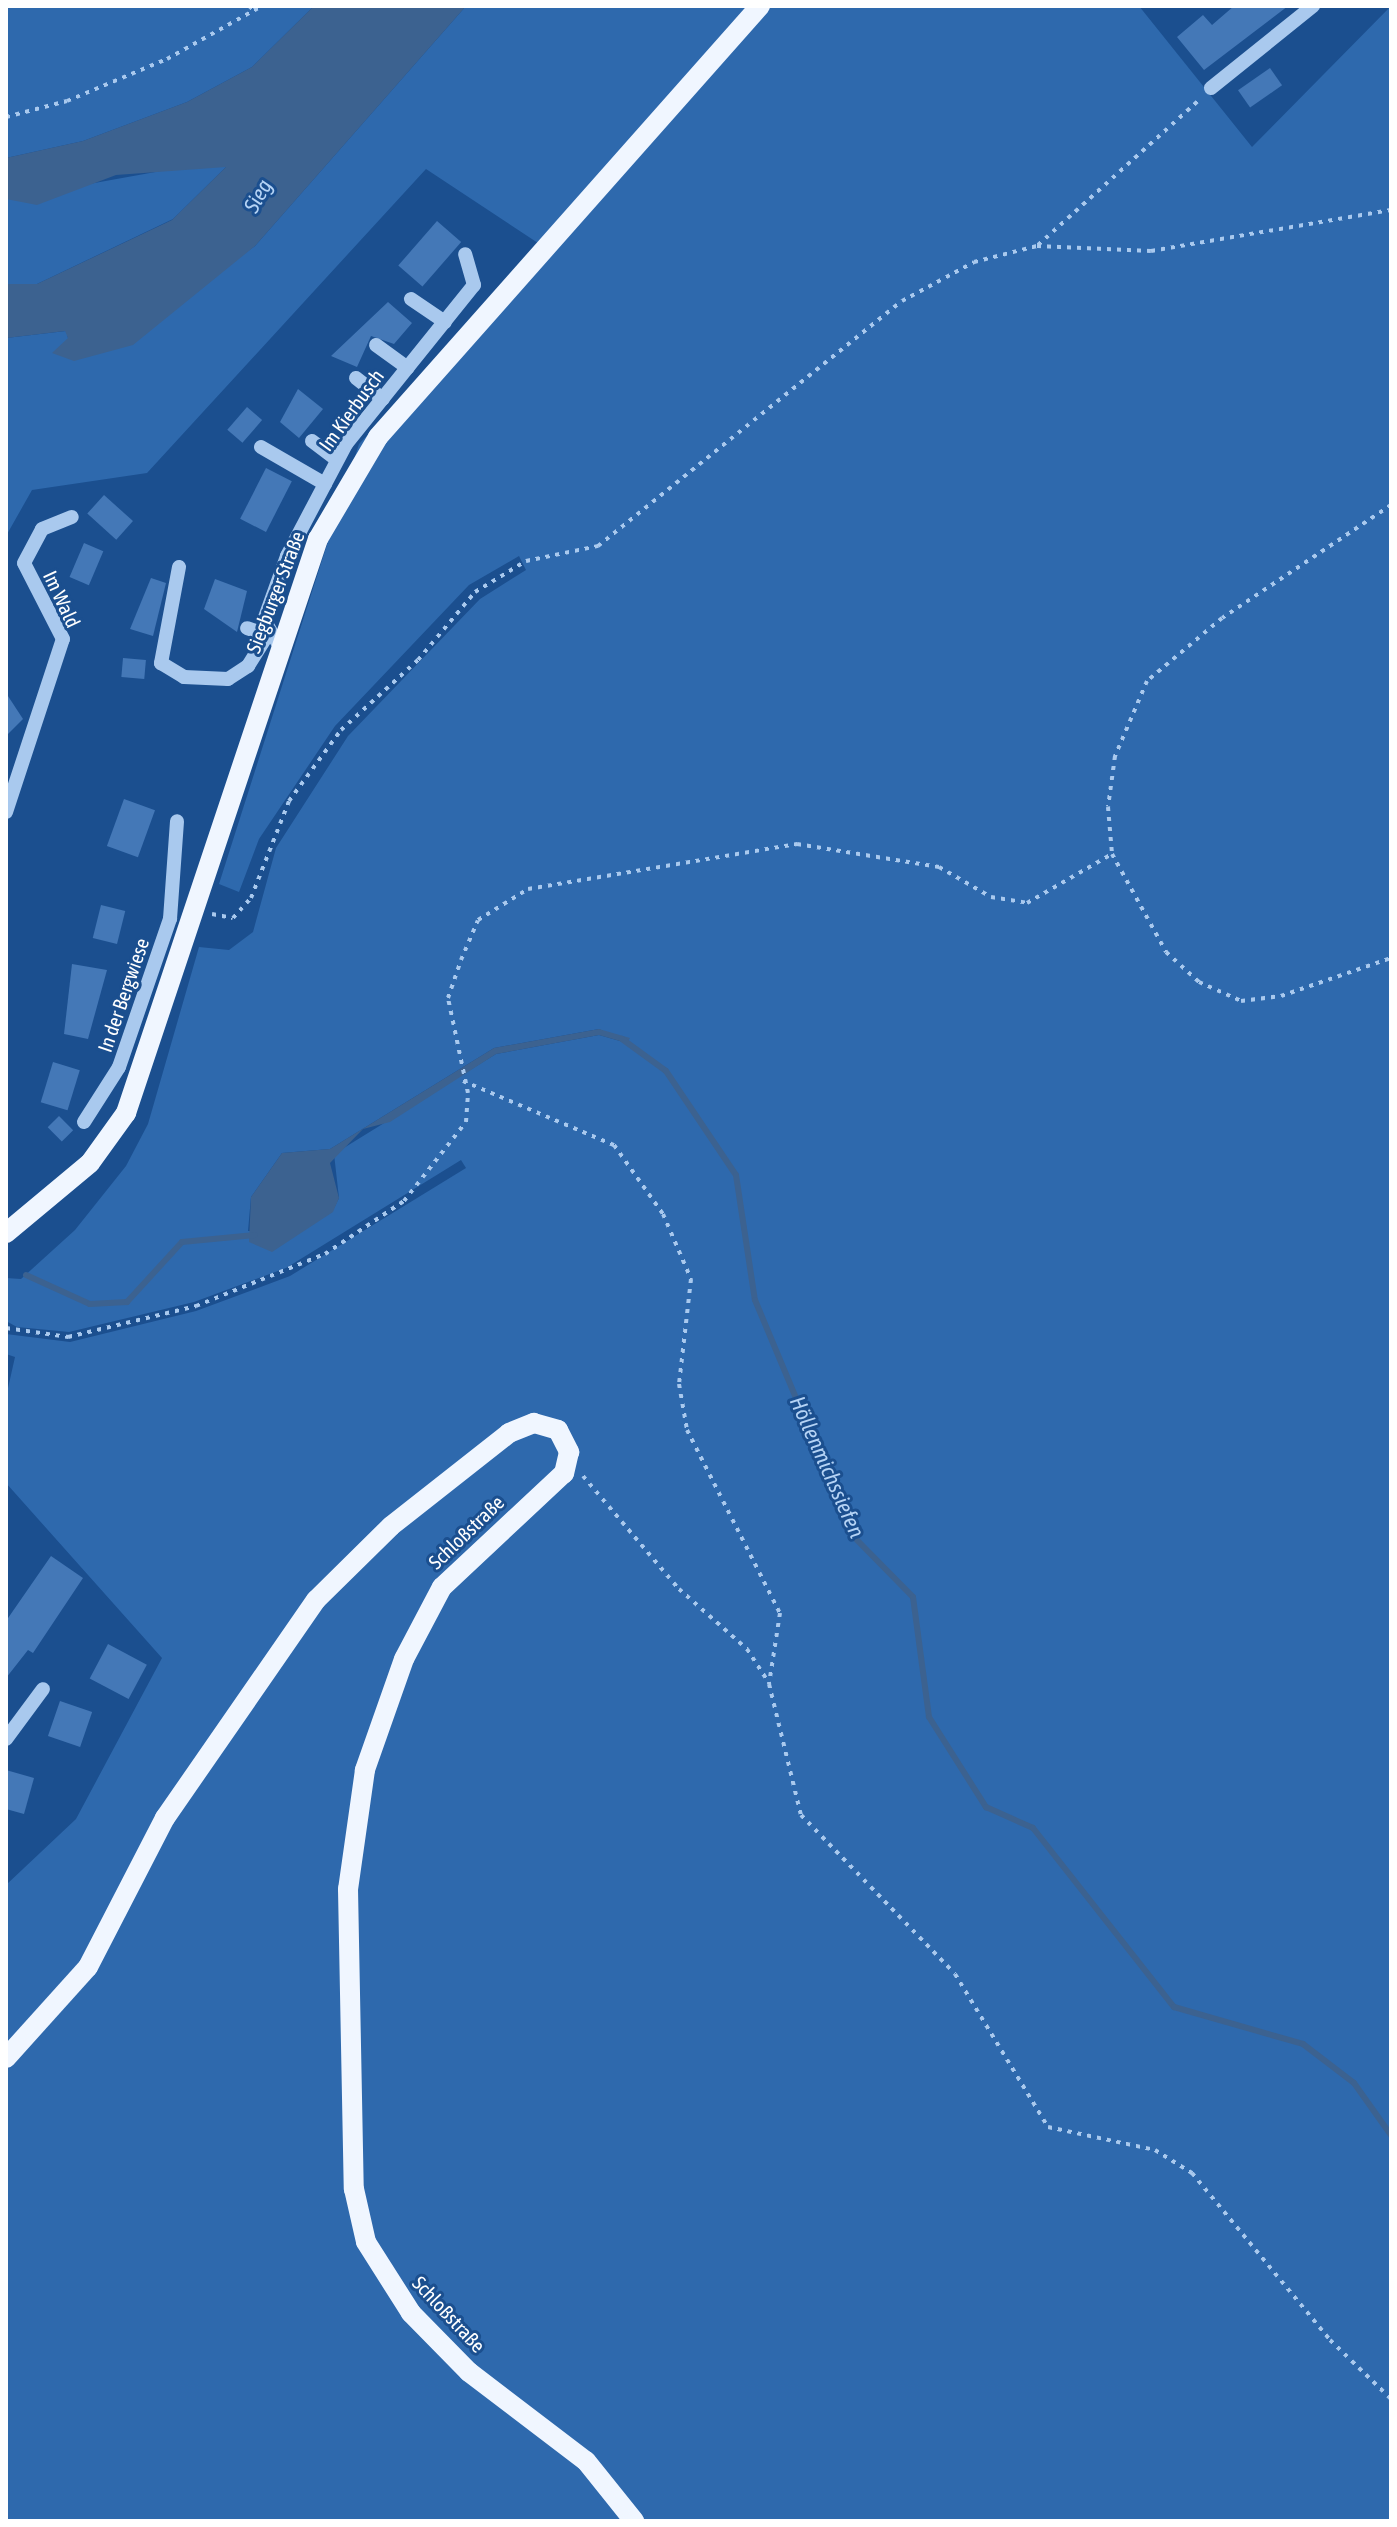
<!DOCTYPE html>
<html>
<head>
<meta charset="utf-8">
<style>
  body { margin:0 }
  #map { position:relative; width:1397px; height:2527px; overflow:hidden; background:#1b4f8f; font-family:"Asap Condensed",sans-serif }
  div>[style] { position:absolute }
  .green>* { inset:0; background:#2e69ad }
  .water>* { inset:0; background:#3c6290 }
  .stream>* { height:6px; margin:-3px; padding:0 3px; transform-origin:3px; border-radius:3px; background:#3c6290 }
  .building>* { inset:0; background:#4478b7; transform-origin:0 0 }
  .path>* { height:4px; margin-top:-2px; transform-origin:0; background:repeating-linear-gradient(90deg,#a9c9ee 0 4px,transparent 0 10px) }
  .minor>* { height:14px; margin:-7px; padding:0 7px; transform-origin:7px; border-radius:7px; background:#a9c9ee }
  .major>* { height:20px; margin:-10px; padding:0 10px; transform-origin:10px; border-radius:10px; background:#f0f6ff }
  span { translate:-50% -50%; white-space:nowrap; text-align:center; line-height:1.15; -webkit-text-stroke:6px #1b4f8f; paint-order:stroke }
  .street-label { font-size:20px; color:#fff }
  .water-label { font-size:22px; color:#b5d3f5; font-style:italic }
  .frame { position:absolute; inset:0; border:8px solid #fff; pointer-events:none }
</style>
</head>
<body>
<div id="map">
  <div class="green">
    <i style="clip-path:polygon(6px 6px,314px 6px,252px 67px,187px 102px,83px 141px,6px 158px)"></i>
    <i style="clip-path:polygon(evenodd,466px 6px,1139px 6px,1252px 147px,1391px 6px,1391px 2521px,6px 2521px,6px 1885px,76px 1819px,162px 1658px,6px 1483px,6px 1397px,15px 1357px,6px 1354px,6px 1334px,70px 1342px,196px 1311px,290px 1276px,466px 1168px,461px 1160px,286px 1268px,194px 1302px,69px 1332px,17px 1327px,6px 1321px,6px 1278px,21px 1279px,75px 1230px,126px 1166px,148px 1124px,199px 947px,229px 950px,253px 932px,276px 848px,348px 736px,480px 599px,526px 570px,519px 556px,469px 585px,335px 726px,259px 839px,239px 892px,219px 884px,359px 444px,681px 107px,541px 245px,426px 169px,147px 473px,32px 490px,6px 536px,6px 338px,66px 331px,68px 338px,193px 290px,255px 246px,466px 6px,599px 1029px,627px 1043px,599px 1035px,496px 1054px,334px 1154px,339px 1198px,332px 1212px,300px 1232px,248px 1231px,251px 1197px,282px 1153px,330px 1149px,494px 1048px,599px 1029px)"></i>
    <i style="clip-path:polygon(194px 165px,227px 166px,173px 219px,37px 284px,6px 284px,6px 199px)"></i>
  </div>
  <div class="water">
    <i style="clip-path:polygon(314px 6px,466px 6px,255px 246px,133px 345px,74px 361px,52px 353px,68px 338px,65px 331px,6px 338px,6px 284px,37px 284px,172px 220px,226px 167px,116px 175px,37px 205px,6px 199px,6px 158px,83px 141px,187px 102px,252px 67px)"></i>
    <i style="clip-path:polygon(599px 1029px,630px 1038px,627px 1043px,599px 1035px,496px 1054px,390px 1122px,363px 1129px,330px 1163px,339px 1198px,333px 1212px,272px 1252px,249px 1242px,251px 1197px,282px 1153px,330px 1149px,494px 1048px)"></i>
  </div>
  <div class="stream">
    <i style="left:622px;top:1039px;width:54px;rotate:36deg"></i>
    <i style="left:666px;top:1071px;width:125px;rotate:56.1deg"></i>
    <i style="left:736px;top:1175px;width:126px;rotate:81.4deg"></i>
    <i style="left:755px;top:1300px;width:257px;rotate:67.3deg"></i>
    <i style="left:854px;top:1537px;width:84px;rotate:45.5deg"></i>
    <i style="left:913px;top:1597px;width:121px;rotate:82.4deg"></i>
    <i style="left:929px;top:1717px;width:107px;rotate:57.7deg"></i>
    <i style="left:986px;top:1807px;width:51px;rotate:24.1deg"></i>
    <i style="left:1033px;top:1828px;width:228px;rotate:51.8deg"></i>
    <i style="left:1174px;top:2007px;width:134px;rotate:16deg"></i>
    <i style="left:1303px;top:2044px;width:64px;rotate:37.4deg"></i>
    <i style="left:1354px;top:2083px;width:64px;rotate:54.6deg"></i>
    <i style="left:26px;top:1275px;width:70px;rotate:24.4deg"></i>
    <i style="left:90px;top:1304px;width:37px;rotate:-3deg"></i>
    <i style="left:127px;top:1302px;width:81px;rotate:-47.5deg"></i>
    <i style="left:182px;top:1242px;width:73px;rotate:-5.5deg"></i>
  </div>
  <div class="building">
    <i style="clip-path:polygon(1234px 6px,1288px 6px,1204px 70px,1177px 37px,1203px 15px,1212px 25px)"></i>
    <i style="left:1270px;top:68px;width:21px;height:39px;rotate:55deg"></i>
    <i style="left:437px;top:221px;width:32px;height:59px;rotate:41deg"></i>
    <i style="clip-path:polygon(388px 302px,412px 323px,394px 344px,371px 336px,357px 367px,331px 356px)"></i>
    <i style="clip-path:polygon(298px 389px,323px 409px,299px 438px,280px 422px)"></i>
    <i style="left:247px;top:407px;width:20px;height:30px;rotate:41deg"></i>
    <i style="left:266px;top:468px;width:29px;height:57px;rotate:27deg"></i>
    <i style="left:104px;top:495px;width:39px;height:25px;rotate:42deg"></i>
    <i style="left:84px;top:543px;width:21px;height:37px;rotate:23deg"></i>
    <i style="clip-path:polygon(151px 578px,166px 583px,153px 636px,130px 629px)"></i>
    <i style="clip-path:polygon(215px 579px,247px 591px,237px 632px,204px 609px)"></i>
    <i style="left:123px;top:658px;width:23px;height:19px;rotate:5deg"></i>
    <i style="clip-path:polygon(6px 693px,23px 719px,6px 736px)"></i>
    <i style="left:124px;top:799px;width:33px;height:50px;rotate:20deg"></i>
    <i style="left:101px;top:905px;width:25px;height:34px;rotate:14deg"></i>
    <i style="clip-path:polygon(72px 964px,107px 970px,88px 1039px,64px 1034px)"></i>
    <i style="left:53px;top:1062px;width:28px;height:42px;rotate:17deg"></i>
    <i style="left:59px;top:1116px;width:20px;height:16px;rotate:45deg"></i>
    <i style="clip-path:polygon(51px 1556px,83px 1578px,33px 1653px,28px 1650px,6px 1678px,6px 1621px)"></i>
    <i style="left:108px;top:1644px;width:44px;height:39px;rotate:28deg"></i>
    <i style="left:60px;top:1701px;width:34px;height:37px;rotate:19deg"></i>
    <i style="clip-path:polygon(6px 1770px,34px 1778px,24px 1814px,6px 1809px)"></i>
  </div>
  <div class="path">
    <i style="left:249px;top:6px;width:9px;rotate:41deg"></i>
    <i style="left:6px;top:117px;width:63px;rotate:-14.7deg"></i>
    <i style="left:67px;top:101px;width:108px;rotate:-22.8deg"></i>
    <i style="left:167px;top:59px;width:109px;rotate:-29.2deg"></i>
    <i style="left:1038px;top:245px;width:219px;rotate:-42deg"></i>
    <i style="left:1391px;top:505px;width:203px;rotate:146.2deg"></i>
    <i style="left:1222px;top:618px;width:98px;rotate:140deg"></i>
    <i style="left:1147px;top:681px;width:82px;rotate:113.1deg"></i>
    <i style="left:1115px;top:756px;width:51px;rotate:97.8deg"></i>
    <i style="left:1108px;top:807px;width:47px;rotate:85.1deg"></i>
    <i style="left:1112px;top:854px;width:112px;rotate:61.1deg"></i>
    <i style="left:1166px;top:952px;width:45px;rotate:42.3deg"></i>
    <i style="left:1199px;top:982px;width:46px;rotate:24.3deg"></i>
    <i style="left:1241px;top:1001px;width:40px;rotate:-7.1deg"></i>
    <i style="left:1281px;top:996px;width:116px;rotate:-19.1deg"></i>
    <i style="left:212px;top:914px;width:21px;rotate:11deg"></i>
    <i style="left:233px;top:918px;width:27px;rotate:-48deg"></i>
    <i style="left:251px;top:898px;width:104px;rotate:-68.6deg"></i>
    <i style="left:289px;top:801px;width:88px;rotate:-53.8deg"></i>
    <i style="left:341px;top:730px;width:104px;rotate:-42.3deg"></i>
    <i style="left:418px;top:660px;width:89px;rotate:-50deg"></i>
    <i style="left:475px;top:592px;width:60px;rotate:-31.3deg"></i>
    <i style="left:526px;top:561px;width:74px;rotate:-11.8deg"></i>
    <i style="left:598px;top:546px;width:390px;rotate:-38.9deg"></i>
    <i style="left:902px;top:301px;width:82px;rotate:-28.4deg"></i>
    <i style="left:974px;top:262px;width:65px;rotate:-14.3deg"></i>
    <i style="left:1037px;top:246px;width:114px;rotate:2.5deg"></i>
    <i style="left:1151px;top:251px;width:243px;rotate:-9.7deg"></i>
    <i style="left:463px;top:1081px;width:164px;rotate:23deg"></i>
    <i style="left:614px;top:1145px;width:85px;rotate:54.6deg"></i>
    <i style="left:663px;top:1214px;width:71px;rotate:66.7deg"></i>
    <i style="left:691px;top:1279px;width:106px;rotate:96.5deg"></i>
    <i style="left:679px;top:1384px;width:47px;rotate:80.1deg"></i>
    <i style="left:687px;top:1430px;width:205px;rotate:63.1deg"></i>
    <i style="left:780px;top:1613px;width:72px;rotate:98.8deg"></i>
    <i style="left:769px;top:1684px;width:135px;rotate:76.3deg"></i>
    <i style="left:801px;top:1815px;width:221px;rotate:45.9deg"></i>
    <i style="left:955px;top:1974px;width:179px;rotate:58.7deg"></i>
    <i style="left:1048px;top:2127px;width:109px;rotate:12.1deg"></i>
    <i style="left:1155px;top:2150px;width:44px;rotate:31.9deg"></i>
    <i style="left:1192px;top:2173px;width:217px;rotate:50.4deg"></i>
    <i style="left:1330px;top:2340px;width:85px;rotate:44deg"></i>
    <i style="left:6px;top:1328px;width:63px;rotate:8.3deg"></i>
    <i style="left:68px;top:1337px;width:132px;rotate:-13.6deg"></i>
    <i style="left:196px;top:1306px;width:139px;rotate:-22deg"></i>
    <i style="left:325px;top:1254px;width:95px;rotate:-33.9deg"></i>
    <i style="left:404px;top:1201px;width:100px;rotate:-51.9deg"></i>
    <i style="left:466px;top:1122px;width:29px;rotate:-86deg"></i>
    <i style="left:468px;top:1093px;width:97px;rotate:-101.9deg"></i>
    <i style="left:448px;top:998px;width:40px;rotate:-71.1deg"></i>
    <i style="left:461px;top:960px;width:43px;rotate:-67deg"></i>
    <i style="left:478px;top:920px;width:59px;rotate:-31.8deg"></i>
    <i style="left:528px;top:889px;width:273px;rotate:-9.5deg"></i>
    <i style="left:797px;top:844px;width:144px;rotate:9.2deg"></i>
    <i style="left:939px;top:867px;width:60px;rotate:30deg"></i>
    <i style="left:991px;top:897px;width:36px;rotate:9deg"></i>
    <i style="left:1027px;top:903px;width:98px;rotate:-30deg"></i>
    <i style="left:583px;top:1476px;width:148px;rotate:49.7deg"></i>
    <i style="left:679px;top:1589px;width:91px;rotate:41.4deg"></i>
    <i style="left:747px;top:1649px;width:40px;rotate:57.1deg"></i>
  </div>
  <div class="minor">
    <i style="left:1211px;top:88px;width:131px;rotate:-38.8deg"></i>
    <i style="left:411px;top:299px;width:41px;rotate:34.1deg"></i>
    <i style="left:376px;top:345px;width:39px;rotate:36deg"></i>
    <i style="left:356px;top:378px;width:34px;rotate:38deg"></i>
    <i style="left:312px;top:441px;width:31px;rotate:37deg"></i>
    <i style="left:261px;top:447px;width:74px;rotate:30deg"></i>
    <i style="left:179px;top:567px;width:98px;rotate:100.6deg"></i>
    <i style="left:161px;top:663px;width:27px;rotate:31deg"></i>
    <i style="left:184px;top:677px;width:44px;rotate:2.6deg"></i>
    <i style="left:228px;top:679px;width:24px;rotate:-33deg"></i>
    <i style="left:248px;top:666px;width:36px;rotate:-58deg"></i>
    <i style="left:267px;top:635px;width:21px;rotate:-161deg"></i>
    <i style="left:279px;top:645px;width:29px;rotate:-121deg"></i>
    <i style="left:264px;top:620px;width:68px;rotate:-70.2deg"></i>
    <i style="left:287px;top:556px;width:127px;rotate:-62.2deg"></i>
    <i style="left:346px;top:444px;width:204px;rotate:-51.2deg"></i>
    <i style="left:474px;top:285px;width:32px;rotate:-106deg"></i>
    <i style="left:6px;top:812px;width:182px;rotate:-71.8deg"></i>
    <i style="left:63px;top:639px;width:85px;rotate:-117.2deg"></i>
    <i style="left:24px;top:563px;width:38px;rotate:-62deg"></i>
    <i style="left:42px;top:529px;width:32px;rotate:-22deg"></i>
    <i style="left:84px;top:1122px;width:65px;rotate:-57.5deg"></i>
    <i style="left:119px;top:1067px;width:157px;rotate:-71deg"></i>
    <i style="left:170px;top:919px;width:98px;rotate:-85.9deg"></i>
    <i style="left:6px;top:1739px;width:62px;rotate:-53.5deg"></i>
  </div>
  <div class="major">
    <i style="left:6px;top:1233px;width:109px;rotate:-39.8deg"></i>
    <i style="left:90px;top:1163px;width:62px;rotate:-54.2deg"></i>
    <i style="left:126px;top:1113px;width:605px;rotate:-71.51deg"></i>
    <i style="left:318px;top:539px;width:118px;rotate:-59.5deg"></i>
    <i style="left:378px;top:437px;width:576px;rotate:-48.45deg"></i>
    <i style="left:6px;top:2058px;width:122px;rotate:-48deg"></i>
    <i style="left:88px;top:1967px;width:168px;rotate:-62.7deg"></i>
    <i style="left:165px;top:1818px;width:265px;rotate:-55.3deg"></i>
    <i style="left:316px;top:1600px;width:105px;rotate:-44.6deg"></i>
    <i style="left:391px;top:1526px;width:150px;rotate:-38.2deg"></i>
    <i style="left:509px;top:1433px;width:27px;rotate:-22deg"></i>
    <i style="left:534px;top:1423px;width:25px;rotate:16deg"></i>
    <i style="left:558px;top:1430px;width:25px;rotate:63deg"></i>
    <i style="left:569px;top:1452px;width:22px;rotate:103deg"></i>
    <i style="left:564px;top:1473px;width:167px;rotate:136.9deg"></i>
    <i style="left:442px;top:1587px;width:81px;rotate:117.8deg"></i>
    <i style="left:404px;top:1659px;width:118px;rotate:109.4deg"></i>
    <i style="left:365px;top:1770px;width:120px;rotate:98.1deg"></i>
    <i style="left:348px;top:1889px;width:300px;rotate:88.9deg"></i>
    <i style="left:354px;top:2189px;width:54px;rotate:77.2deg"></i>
    <i style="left:366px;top:2242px;width:84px;rotate:57.6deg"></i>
    <i style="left:411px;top:2313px;width:83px;rotate:45.5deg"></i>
    <i style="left:469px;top:2372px;width:147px;rotate:37.3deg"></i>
    <i style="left:586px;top:2461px;width:77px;rotate:51.3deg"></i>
  </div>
  <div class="street-label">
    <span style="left:351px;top:410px;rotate:-54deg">Im Kierbusch</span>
    <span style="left:275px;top:592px;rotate:-69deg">Siegburger Straße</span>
    <span style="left:62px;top:599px;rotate:65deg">Im Wald</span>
    <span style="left:123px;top:995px;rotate:-71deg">In der Bergwiese</span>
    <span style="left:466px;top:1532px;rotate:-44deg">Schloßstraße</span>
    <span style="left:449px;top:2314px;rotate:47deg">Schloßstraße</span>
  </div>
  <div class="water-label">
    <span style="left:258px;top:196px;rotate:-61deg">Sieg</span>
    <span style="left:827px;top:1467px;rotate:66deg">Höllenmichssiefen</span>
  </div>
  <div class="frame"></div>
</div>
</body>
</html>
